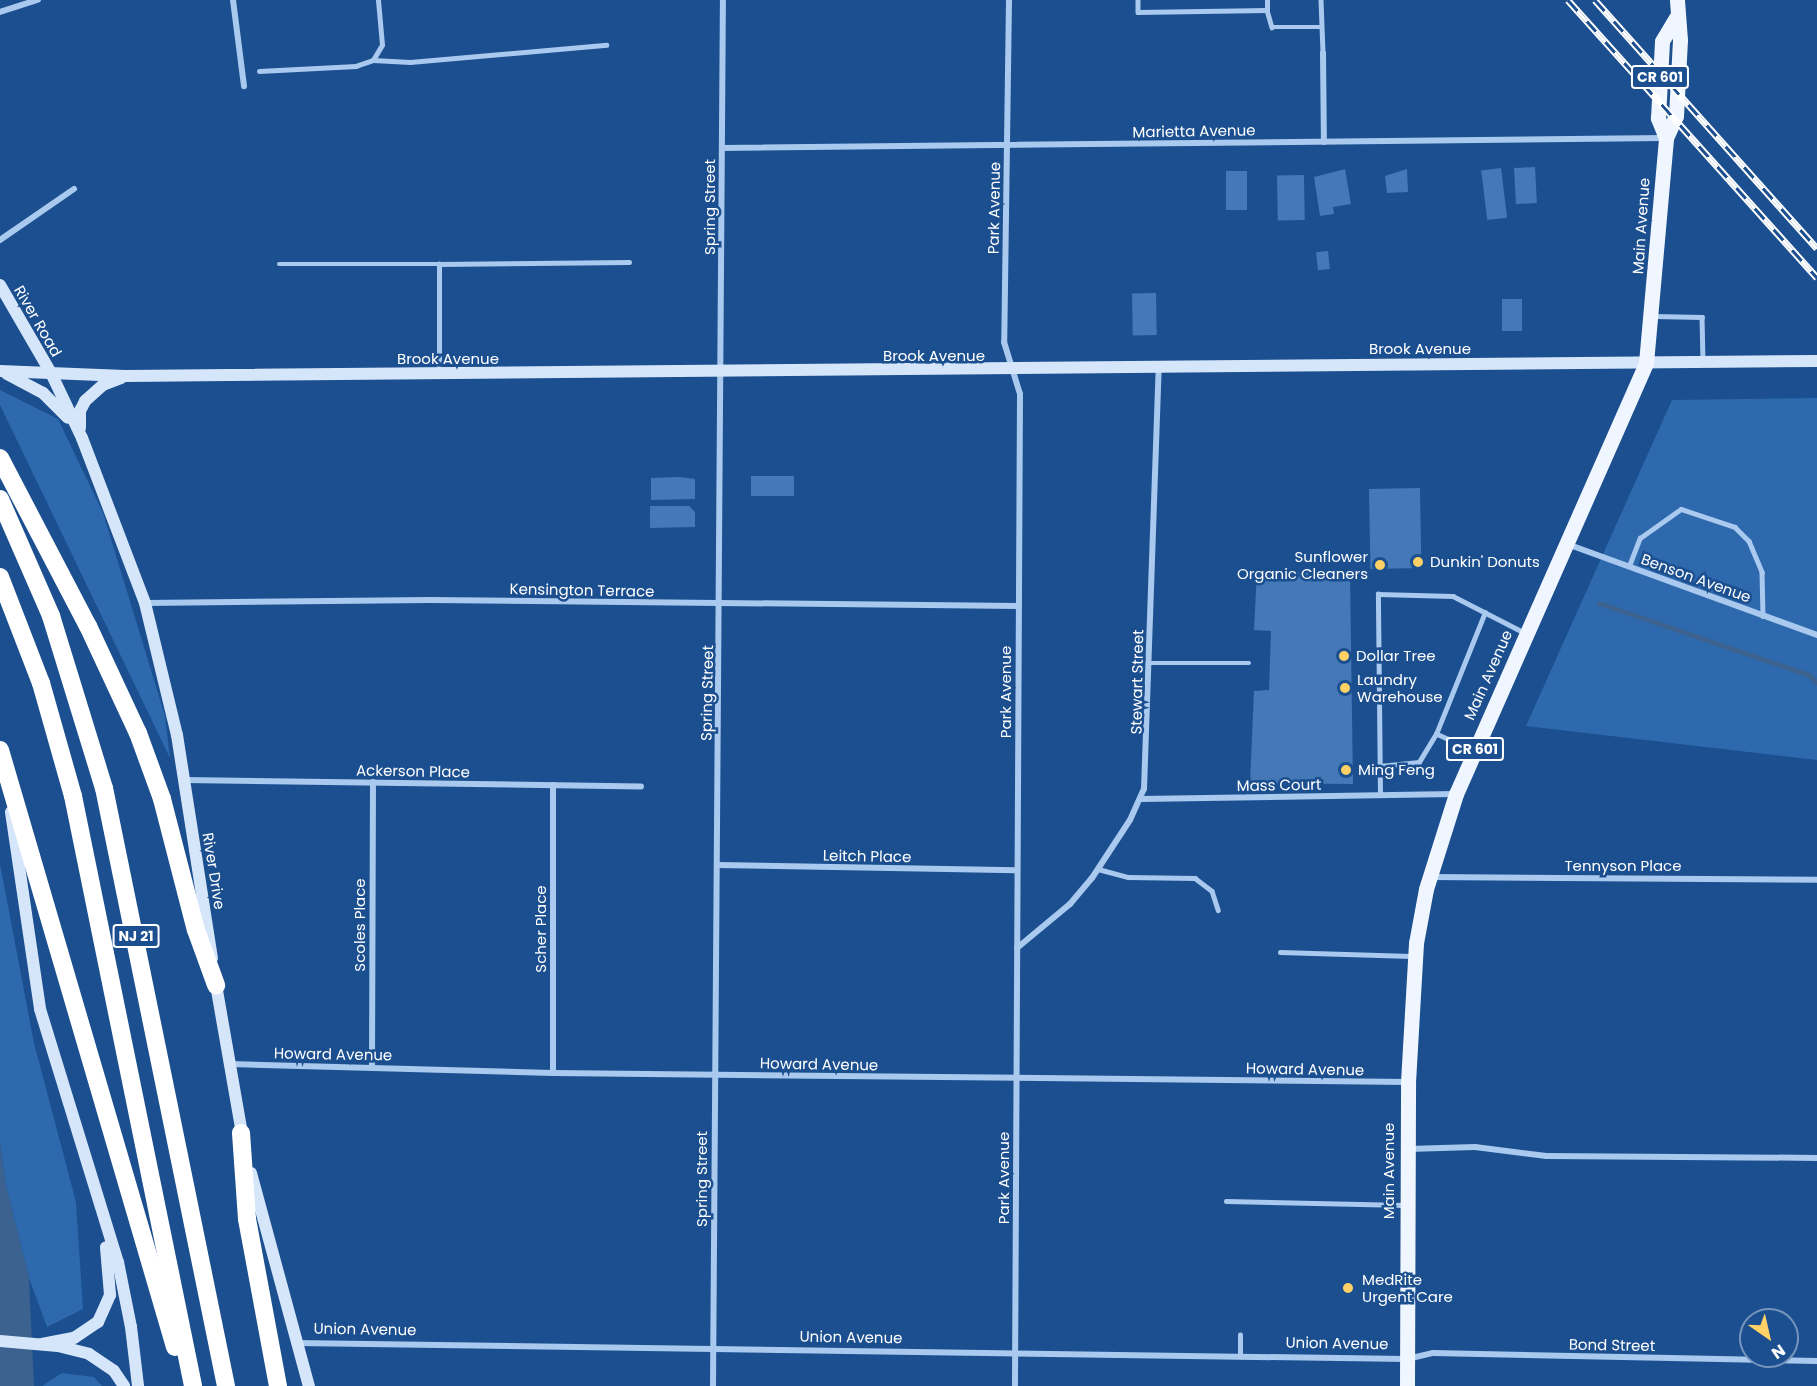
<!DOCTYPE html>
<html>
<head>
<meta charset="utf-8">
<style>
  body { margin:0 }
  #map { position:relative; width:1817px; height:1386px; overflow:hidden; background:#1b4f8f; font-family:Poppins,sans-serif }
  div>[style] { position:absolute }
  .green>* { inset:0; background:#2e69ad }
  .water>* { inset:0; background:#3c6290 }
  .stream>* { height:5px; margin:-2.5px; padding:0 2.5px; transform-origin:2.5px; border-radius:2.5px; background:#3c6290 }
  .building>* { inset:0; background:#4478b7; transform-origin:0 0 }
  .lane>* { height:4.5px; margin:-2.25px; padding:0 2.25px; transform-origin:2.25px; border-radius:2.25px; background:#a9c9ee }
  .street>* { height:6px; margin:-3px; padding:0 3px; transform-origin:3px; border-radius:3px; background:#a9c9ee }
  .secondary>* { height:12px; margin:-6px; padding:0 6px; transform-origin:6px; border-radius:6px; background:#d6e6fa }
  .primary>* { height:15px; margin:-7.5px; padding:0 7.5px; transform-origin:7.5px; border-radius:7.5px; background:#f0f6ff }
  .highway>* { height:18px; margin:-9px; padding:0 9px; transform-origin:9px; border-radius:9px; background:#fff }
  .rail>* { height:7px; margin-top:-3.5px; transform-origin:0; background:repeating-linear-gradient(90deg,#1b4f8f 0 14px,#fff 0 28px); box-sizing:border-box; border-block:2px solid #fff }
  .dots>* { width:16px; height:16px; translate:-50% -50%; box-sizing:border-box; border:3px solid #1b4f8f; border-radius:50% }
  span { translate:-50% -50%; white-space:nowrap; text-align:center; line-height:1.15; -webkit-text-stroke:5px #1b4f8f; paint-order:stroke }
  .shield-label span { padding:2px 4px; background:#1b4f8f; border:2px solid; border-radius:4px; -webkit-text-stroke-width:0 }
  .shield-label { font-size:14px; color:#fff; font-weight:700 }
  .street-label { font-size:15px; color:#fff }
  .poi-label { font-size:15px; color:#fff }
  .right { translate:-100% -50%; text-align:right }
  .left { translate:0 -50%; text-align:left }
  .north { position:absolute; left:1739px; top:1308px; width:60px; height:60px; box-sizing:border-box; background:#1b4f8f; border:2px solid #7695bc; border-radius:50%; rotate:146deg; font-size:16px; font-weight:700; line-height:24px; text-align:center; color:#fff }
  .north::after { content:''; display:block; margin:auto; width:21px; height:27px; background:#ffd166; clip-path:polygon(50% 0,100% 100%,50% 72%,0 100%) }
</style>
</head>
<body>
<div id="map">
  <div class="green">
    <i style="clip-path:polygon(0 390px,58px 419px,103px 513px,165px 716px,170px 758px,0 405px)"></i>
    <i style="clip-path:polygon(1817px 398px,1817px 760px,1526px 726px,1672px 400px)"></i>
    <i style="clip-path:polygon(0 864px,34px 1043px,76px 1202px,83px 1309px,47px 1327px,29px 1278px,6px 1186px,0 1144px)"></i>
    <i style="clip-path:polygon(62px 1373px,94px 1377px,102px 1386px,42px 1386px)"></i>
  </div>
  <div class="water">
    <i style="clip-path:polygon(0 1144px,6px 1186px,29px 1278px,34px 1386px,0 1386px)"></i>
  </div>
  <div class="stream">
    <i style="left:1599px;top:603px;width:222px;rotate:18.9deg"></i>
    <i style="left:1809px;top:675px;width:11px;rotate:45deg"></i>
  </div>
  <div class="building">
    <i style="left:1535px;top:167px;width:36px;height:21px;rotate:87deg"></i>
    <i style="left:1501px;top:168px;width:50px;height:20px;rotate:83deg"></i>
    <i style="clip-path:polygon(1345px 169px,1351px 204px,1333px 207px,1334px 214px,1320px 216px,1314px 177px)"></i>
    <i style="clip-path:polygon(1407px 169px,1408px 192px,1387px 193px,1385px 176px)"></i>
    <i style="left:1226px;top:171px;width:21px;height:39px"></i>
    <i style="left:1304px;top:175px;width:45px;height:27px;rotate:89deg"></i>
    <i style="left:1328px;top:251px;width:18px;height:12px;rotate:84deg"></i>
    <i style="left:1156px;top:293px;width:42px;height:24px;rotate:89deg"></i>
    <i style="left:1502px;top:299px;width:20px;height:32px"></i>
    <i style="left:751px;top:476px;width:43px;height:20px"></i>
    <i style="clip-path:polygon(679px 477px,695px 479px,695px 499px,651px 500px,651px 478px)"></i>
    <i style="left:1420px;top:488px;width:80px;height:51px;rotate:89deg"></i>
    <i style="clip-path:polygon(650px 506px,689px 506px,695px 512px,695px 527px,650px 528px)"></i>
    <i style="clip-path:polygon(1257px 571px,1350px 573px,1353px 784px,1250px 783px,1254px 691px,1269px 690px,1271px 631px,1254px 630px)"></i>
  </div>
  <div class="lane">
    <i style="left:1138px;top:0;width:12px;rotate:90deg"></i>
    <i style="left:1138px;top:12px;width:129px;rotate:-0.9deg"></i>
    <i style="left:1267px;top:10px;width:10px;rotate:-90deg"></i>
    <i style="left:1321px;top:0;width:53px;rotate:87.8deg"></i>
    <i style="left:1267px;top:10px;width:18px;rotate:74deg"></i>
    <i style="left:1272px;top:27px;width:50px"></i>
    <i style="left:373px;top:60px;width:37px;rotate:3deg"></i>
    <i style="left:410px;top:62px;width:197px;rotate:-5deg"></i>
    <i style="left:259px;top:71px;width:97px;rotate:-3deg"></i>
    <i style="left:356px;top:66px;width:18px;rotate:-19deg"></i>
    <i style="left:373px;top:60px;width:17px;rotate:-59deg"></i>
    <i style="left:382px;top:45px;width:45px;rotate:-95.1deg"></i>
    <i style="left:279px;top:264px;width:160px"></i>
    <i style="left:1653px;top:316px;width:49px;rotate:1.2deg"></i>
    <i style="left:1702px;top:317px;width:45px;rotate:88.7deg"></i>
    <i style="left:439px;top:371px;width:107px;rotate:-90deg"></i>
    <i style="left:439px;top:264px;width:190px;rotate:-0.6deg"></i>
    <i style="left:1629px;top:566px;width:30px;rotate:-69deg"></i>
    <i style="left:1640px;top:538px;width:50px;rotate:-35.3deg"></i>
    <i style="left:1681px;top:509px;width:57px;rotate:18.4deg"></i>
    <i style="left:1735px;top:527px;width:20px;rotate:45deg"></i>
    <i style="left:1749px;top:541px;width:34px;rotate:67deg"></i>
    <i style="left:1762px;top:572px;width:44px;rotate:88.7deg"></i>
    <i style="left:1149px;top:663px;width:100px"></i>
    <i style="left:1472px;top:750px;width:39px;rotate:-156deg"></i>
    <i style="left:1436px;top:734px;width:131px;rotate:-68.1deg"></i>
    <i style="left:1379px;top:766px;width:40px;rotate:-5.7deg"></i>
    <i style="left:1419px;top:762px;width:33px;rotate:-59deg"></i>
    <i style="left:1380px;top:795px;width:201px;rotate:-90.6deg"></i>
    <i style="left:1378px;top:594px;width:75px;rotate:1.5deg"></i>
    <i style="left:1453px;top:596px;width:79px;rotate:27.2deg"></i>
    <i style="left:1098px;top:869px;width:31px;rotate:15deg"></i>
    <i style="left:1128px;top:877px;width:67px;rotate:0.9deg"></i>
    <i style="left:1195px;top:878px;width:21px;rotate:37deg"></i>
    <i style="left:1212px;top:891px;width:20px;rotate:72deg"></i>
    <i style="left:1280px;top:952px;width:131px;rotate:1.7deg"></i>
    <i style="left:1226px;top:1201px;width:179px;rotate:1.3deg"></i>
    <i style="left:1240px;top:1357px;width:22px;rotate:-90deg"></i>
  </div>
  <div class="street">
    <i style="left:233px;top:0;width:87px;rotate:82.7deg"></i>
    <i style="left:1009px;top:0;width:342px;rotate:90.8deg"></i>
    <i style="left:1004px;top:342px;width:54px;rotate:72.9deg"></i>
    <i style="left:1020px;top:394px;width:992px;rotate:90.29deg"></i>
    <i style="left:0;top:12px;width:40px;rotate:-18deg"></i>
    <i style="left:1323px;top:53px;width:89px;rotate:89.4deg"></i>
    <i style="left:722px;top:148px;width:942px;rotate:-0.61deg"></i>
    <i style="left:0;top:240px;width:90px;rotate:-34.6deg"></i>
    <i style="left:1567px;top:544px;width:266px;rotate:20deg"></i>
    <i style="left:146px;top:603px;width:284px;rotate:-0.6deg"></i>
    <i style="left:430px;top:600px;width:589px;rotate:0.58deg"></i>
    <i style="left:184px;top:780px;width:457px;rotate:0.8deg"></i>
    <i style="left:1140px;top:799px;width:314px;rotate:-0.9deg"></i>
    <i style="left:717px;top:865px;width:300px;rotate:1deg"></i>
    <i style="left:1430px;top:877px;width:387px;rotate:0.4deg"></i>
    <i style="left:1017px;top:948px;width:69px;rotate:-39.7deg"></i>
    <i style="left:1070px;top:904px;width:34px;rotate:-50deg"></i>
    <i style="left:1092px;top:878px;width:69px;rotate:-56.8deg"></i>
    <i style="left:1130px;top:820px;width:34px;rotate:-66deg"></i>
    <i style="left:1144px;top:789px;width:421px;rotate:-88deg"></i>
    <i style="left:230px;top:1064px;width:323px;rotate:1.6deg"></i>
    <i style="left:553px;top:1073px;width:855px;rotate:0.6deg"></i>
    <i style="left:372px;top:1067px;width:285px;rotate:-89.8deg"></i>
    <i style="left:553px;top:1073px;width:288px;rotate:-90deg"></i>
    <i style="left:1408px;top:1149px;width:67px;rotate:-1.7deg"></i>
    <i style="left:1475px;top:1147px;width:72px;rotate:7.2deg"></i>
    <i style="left:1546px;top:1156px;width:271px;rotate:0.4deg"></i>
    <i style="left:296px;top:1343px;width:1111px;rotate:0.83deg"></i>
    <i style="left:1407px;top:1359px;width:27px;rotate:-13deg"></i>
    <i style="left:1433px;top:1353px;width:384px;rotate:1.2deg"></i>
    <i style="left:713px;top:1386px;width:1386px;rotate:-89.59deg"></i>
  </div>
  <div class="secondary">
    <i style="left:0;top:285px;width:102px;rotate:59.9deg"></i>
    <i style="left:51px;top:373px;width:72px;rotate:64.5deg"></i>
    <i style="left:82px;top:438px;width:177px;rotate:69.1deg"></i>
    <i style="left:145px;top:603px;width:136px;rotate:76.4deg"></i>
    <i style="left:177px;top:735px;width:226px;rotate:81.1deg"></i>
    <i style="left:0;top:371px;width:125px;rotate:2.3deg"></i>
    <i style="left:125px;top:376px;width:1692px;rotate:-0.51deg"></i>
    <i style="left:7px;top:374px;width:41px;rotate:27.8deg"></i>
    <i style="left:43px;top:393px;width:35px;rotate:45deg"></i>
    <i style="left:80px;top:428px;width:17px;rotate:-90deg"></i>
    <i style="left:80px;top:411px;width:11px;rotate:-63deg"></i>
    <i style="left:85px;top:401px;width:24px;rotate:-42deg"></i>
    <i style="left:103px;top:385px;width:19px;rotate:-21deg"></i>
    <i style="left:11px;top:812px;width:199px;rotate:81.6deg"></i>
    <i style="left:40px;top:1009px;width:265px;rotate:72.9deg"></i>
    <i style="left:118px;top:1262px;width:66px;rotate:78.7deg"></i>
    <i style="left:131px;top:1327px;width:59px;rotate:83.2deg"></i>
    <i style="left:215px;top:979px;width:162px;rotate:80.1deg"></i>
    <i style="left:251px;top:1173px;width:221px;rotate:74.8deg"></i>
    <i style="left:0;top:1341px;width:58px;rotate:4.9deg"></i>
    <i style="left:58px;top:1346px;width:32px;rotate:14deg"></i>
    <i style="left:89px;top:1354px;width:30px;rotate:34deg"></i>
    <i style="left:114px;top:1371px;width:18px;rotate:56deg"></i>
    <i style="left:42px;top:1344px;width:33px;rotate:-11deg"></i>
    <i style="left:74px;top:1338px;width:29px;rotate:-34deg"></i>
    <i style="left:98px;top:1322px;width:30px;rotate:-66deg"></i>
    <i style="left:110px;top:1295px;width:48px;rotate:-94.8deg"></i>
  </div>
  <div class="primary">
    <i style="left:1666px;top:138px;width:22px;rotate:-112deg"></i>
    <i style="left:1658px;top:118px;width:77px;rotate:-87deg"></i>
    <i style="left:1662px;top:41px;width:27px;rotate:-59deg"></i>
    <i style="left:1407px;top:1386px;width:304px;rotate:-89.8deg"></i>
    <i style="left:1408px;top:1082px;width:139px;rotate:-86.7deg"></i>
    <i style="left:1416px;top:943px;width:55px;rotate:-79.5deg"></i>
    <i style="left:1426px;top:889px;width:100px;rotate:-72.5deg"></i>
    <i style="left:1456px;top:794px;width:471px;rotate:-66.2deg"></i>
    <i style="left:1646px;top:363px;width:226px;rotate:-84.9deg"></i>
    <i style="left:1666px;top:138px;width:24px;rotate:-66deg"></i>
    <i style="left:1676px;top:116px;width:76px;rotate:-87deg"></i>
    <i style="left:1680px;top:40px;width:40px;rotate:-94.3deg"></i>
  </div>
  <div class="highway">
    <i style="left:0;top:458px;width:190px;rotate:62.4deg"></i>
    <i style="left:88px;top:626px;width:118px;rotate:65deg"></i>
    <i style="left:138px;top:733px;width:70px;rotate:70deg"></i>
    <i style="left:162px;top:799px;width:135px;rotate:75.5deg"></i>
    <i style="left:196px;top:930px;width:59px;rotate:70deg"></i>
    <i style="left:0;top:499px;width:128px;rotate:66.4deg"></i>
    <i style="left:51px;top:616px;width:180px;rotate:72.9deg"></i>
    <i style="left:104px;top:788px;width:610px;rotate:78.47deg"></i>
    <i style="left:0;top:577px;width:114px;rotate:68.9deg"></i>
    <i style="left:41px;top:683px;width:117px;rotate:74.2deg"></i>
    <i style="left:73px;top:796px;width:602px;rotate:78.5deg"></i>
    <i style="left:0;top:750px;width:622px;rotate:73.66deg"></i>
    <i style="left:241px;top:1133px;width:86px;rotate:86deg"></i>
    <i style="left:247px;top:1219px;width:170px;rotate:79.5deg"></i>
  </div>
  <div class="rail">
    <i style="left:1568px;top:0;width:373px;rotate:48.1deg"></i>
    <i style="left:1595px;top:0;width:333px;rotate:48.2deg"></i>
  </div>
  <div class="dots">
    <i style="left:1418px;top:562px;background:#ffd166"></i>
    <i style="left:1380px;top:565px;background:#ffd166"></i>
    <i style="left:1344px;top:656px;background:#ffd166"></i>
    <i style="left:1345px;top:688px;background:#ffd166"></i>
    <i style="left:1346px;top:770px;background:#ffd166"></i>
    <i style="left:1348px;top:1288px;background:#ffd166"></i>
  </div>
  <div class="shield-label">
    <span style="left:1660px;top:77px">CR 601</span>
    <span style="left:1475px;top:749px">CR 601</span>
    <span style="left:136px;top:936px">NJ 21</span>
  </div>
  <div class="street-label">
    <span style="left:1194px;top:131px;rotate:-1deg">Marietta Avenue</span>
    <span style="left:710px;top:207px;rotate:-90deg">Spring Street</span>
    <span style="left:994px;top:208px;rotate:-89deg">Park Avenue</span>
    <span style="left:1641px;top:226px;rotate:-86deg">Main Avenue</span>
    <span style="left:38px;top:321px;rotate:60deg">River Road</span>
    <span style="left:1420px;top:349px">Brook Avenue</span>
    <span style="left:934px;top:356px">Brook Avenue</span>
    <span style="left:448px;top:359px">Brook Avenue</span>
    <span style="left:1696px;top:578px;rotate:20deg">Benson Avenue</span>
    <span style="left:582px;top:590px;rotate:1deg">Kensington Terrace</span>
    <span style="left:1488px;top:675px;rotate:-66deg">Main Avenue</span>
    <span style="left:1137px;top:682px;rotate:-89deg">Stewart Street</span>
    <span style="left:1006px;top:692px;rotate:-90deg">Park Avenue</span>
    <span style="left:707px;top:693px;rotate:-89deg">Spring Street</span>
    <span style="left:413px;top:771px;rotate:1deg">Ackerson Place</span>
    <span style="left:1279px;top:785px;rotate:-1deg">Mass Court</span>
    <span style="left:867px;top:856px;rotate:1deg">Leitch Place</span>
    <span style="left:1623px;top:866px">Tennyson Place</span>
    <span style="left:214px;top:871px;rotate:81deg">River Drive</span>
    <span style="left:360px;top:925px;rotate:-90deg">Scoles Place</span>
    <span style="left:541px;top:929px;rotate:-90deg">Scher Place</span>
    <span style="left:333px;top:1054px;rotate:1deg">Howard Avenue</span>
    <span style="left:819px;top:1064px;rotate:1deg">Howard Avenue</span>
    <span style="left:1305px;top:1069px;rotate:1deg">Howard Avenue</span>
    <span style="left:1389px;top:1171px;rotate:-90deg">Main Avenue</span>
    <span style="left:1004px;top:1178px;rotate:-90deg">Park Avenue</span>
    <span style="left:702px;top:1179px;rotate:-90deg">Spring Street</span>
    <span style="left:365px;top:1329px;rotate:1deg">Union Avenue</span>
    <span style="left:851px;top:1337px;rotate:1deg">Union Avenue</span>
    <span style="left:1337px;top:1343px;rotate:1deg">Union Avenue</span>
    <span style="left:1612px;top:1345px;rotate:1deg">Bond Street</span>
  </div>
  <div class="poi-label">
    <span class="right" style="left:1368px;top:565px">Sunflower<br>Organic Cleaners</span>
    <span class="left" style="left:1430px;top:562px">Dunkin' Donuts</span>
    <span class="left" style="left:1356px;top:656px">Dollar Tree</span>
    <span class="left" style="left:1357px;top:688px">Laundry<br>Warehouse</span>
    <span class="left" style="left:1358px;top:770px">Ming Feng</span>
    <span class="left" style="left:1362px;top:1288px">MedRite<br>Urgent Care</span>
  </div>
  <div class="north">N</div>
</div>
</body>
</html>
